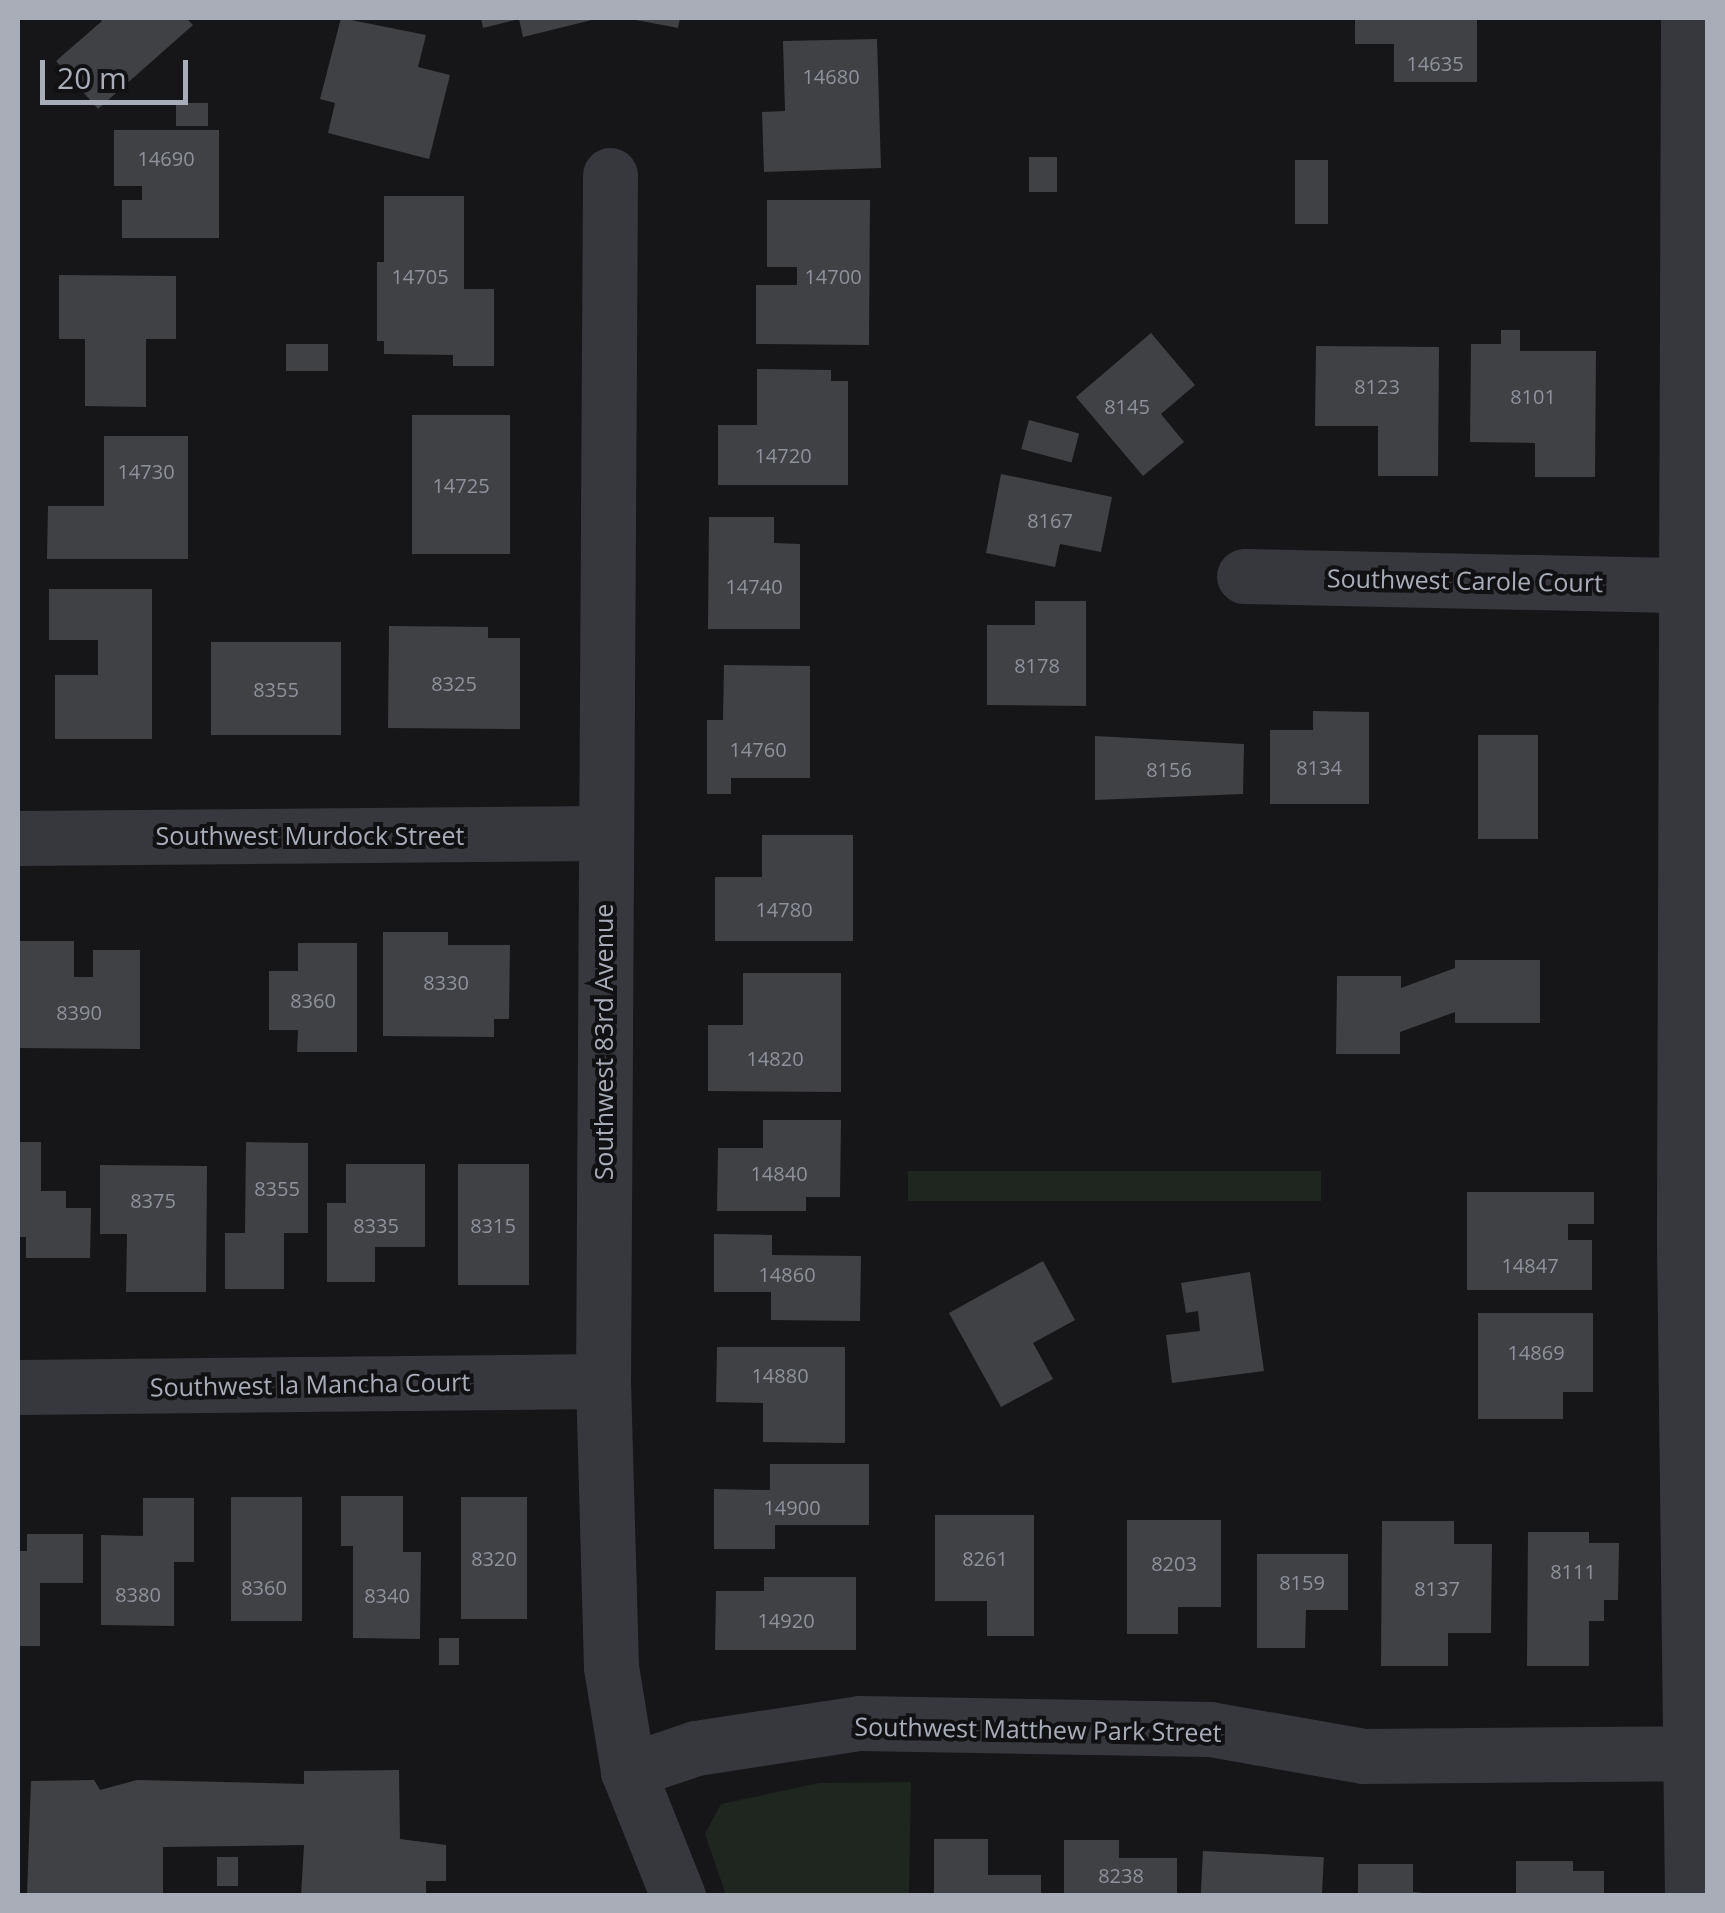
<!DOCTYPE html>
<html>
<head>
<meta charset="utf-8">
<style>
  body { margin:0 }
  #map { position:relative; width:1725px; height:1913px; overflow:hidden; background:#161618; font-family:"Open Sans",sans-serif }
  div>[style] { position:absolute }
  .green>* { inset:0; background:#1e261f; transform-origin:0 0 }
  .building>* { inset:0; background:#404145; transform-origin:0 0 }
  .street>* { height:55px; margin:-27.5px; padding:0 27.5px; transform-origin:27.5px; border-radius:27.5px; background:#37383d }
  span { translate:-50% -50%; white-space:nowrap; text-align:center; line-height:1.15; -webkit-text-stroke:8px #111113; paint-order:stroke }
  .number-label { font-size:20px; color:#8e929b }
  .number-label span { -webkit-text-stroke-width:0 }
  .street-label { font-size:25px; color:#a8adb8 }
  .frame { position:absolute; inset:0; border:20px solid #a8adb8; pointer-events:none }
  .scale { position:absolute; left:40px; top:60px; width:148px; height:45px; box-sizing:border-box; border:5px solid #a8adb8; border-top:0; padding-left:12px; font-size:30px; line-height:35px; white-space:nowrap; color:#a8adb8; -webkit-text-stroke:8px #111113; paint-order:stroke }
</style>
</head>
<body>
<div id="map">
  <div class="green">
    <i style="left:1321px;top:1171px;width:30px;height:413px;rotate:90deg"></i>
    <i style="clip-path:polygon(911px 1782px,909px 1895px,726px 1895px,705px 1834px,721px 1804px,819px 1783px)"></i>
  </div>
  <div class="building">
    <i style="clip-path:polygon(99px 18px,186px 18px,193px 25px,98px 109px,56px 61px,102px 21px)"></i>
    <i style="clip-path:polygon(341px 18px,426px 35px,418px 67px,450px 75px,429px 159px,328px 133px,335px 103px,320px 99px)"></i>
    <i style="clip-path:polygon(481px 18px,596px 18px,596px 19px,523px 37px,519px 19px,483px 28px)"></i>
    <i style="clip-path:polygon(626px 18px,680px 18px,678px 28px)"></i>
    <i style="clip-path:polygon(1355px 18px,1477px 18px,1477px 82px,1394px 82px,1394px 44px,1355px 44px)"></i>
    <i style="clip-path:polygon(877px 39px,881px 168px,764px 172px,762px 112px,785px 111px,783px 41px)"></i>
    <i style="left:176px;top:103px;width:32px;height:23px"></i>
    <i style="clip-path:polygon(114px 130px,219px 130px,219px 238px,122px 238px,122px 200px,142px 200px,142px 186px,114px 186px)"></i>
    <i style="left:1029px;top:157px;width:28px;height:35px"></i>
    <i style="left:1295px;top:160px;width:33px;height:64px"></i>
    <i style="clip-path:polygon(384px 196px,464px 196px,464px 289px,494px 289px,494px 366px,453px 366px,453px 355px,384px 354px,384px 341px,377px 341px,377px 262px,384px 262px)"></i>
    <i style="clip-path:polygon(767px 200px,870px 200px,869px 345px,756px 344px,756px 285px,797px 285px,797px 267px,767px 267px)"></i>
    <i style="clip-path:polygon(59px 275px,176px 276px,176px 339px,146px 339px,146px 407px,85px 406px,85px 339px,59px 339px)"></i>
    <i style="clip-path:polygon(1501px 330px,1520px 330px,1520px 351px,1596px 351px,1595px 477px,1535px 477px,1535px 443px,1470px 442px,1471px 344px,1501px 344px)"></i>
    <i style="clip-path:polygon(1151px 333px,1195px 385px,1161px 414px,1184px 442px,1143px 476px,1076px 397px)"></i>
    <i style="left:286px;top:344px;width:42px;height:27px"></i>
    <i style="clip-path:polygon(1316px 346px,1439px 347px,1438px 476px,1378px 476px,1378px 426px,1315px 426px)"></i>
    <i style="clip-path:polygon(757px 369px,831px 370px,831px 381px,848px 381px,848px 485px,718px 485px,718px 425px,757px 425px)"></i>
    <i style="left:412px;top:415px;width:98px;height:139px"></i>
    <i style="left:1029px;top:420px;width:52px;height:30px;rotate:15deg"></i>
    <i style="clip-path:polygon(104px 436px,188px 436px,188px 559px,47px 559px,48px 506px,104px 506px)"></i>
    <i style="clip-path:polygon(1001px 474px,1112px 497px,1101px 552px,1060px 544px,1055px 567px,986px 553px)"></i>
    <i style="clip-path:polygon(709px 517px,774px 517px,774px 543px,800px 544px,800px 629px,708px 629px)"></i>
    <i style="clip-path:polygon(49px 589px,152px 589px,152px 739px,55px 739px,55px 675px,98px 675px,98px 640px,49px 640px)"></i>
    <i style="clip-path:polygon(1035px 601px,1086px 601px,1086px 706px,987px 705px,987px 625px,1035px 625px)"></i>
    <i style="clip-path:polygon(389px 626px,488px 627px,488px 638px,520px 638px,520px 729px,388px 728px)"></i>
    <i style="left:211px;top:642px;width:130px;height:93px"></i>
    <i style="clip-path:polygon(724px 665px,810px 666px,810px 778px,731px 778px,731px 794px,707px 794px,707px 720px,723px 720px)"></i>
    <i style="clip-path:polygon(1313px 711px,1369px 712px,1369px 804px,1270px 804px,1270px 730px,1313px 730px)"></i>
    <i style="left:1478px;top:735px;width:60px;height:104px"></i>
    <i style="clip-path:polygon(1095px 736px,1244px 744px,1243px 794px,1095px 800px)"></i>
    <i style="clip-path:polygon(762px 835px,853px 835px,853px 941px,715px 941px,715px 877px,762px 877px)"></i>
    <i style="clip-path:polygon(383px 932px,448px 932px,448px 945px,510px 945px,509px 1019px,494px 1019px,494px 1037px,383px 1036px)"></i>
    <i style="clip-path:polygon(18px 941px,74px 941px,74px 977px,93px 977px,93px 950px,140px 950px,140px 1049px,18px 1048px)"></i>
    <i style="clip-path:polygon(298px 943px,357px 943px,357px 1052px,297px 1052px,298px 1030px,269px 1030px,269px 971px,298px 971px)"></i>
    <i style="clip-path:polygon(1455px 960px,1540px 960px,1540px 1023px,1455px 1023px,1455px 1012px,1400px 1032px,1400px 1054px,1336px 1054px,1337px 976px,1401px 976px,1401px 988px,1455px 968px)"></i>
    <i style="clip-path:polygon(743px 973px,841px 973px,841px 1092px,708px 1091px,708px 1025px,743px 1025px)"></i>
    <i style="clip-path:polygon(763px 1120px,841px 1120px,840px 1197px,806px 1197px,806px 1211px,717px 1211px,718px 1148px,763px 1148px)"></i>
    <i style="clip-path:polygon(18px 1142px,41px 1142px,41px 1191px,66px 1191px,66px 1208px,91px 1208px,90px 1258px,26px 1258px,26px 1237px,18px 1237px)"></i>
    <i style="clip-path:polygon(246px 1142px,308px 1143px,308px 1233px,284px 1233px,284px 1289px,225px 1289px,225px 1233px,245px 1233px)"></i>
    <i style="clip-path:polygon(346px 1164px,425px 1164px,425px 1247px,375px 1247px,375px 1282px,327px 1282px,327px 1203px,346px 1203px)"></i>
    <i style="left:458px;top:1164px;width:71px;height:121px"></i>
    <i style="clip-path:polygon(100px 1165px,207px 1166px,206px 1292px,126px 1292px,127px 1234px,100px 1234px)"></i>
    <i style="clip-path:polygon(1467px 1192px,1594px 1192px,1594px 1224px,1568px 1224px,1568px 1240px,1592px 1240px,1592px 1290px,1467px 1290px)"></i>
    <i style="clip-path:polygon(714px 1234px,772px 1235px,772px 1255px,861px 1256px,860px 1321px,771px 1320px,771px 1292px,714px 1292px)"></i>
    <i style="clip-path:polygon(1043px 1261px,1075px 1320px,1033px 1343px,1053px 1379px,1001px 1407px,949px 1313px)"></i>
    <i style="clip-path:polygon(1250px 1272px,1264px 1371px,1172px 1383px,1166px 1335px,1200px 1331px,1198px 1311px,1186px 1313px,1181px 1283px)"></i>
    <i style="clip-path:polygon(1478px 1313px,1593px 1313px,1593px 1392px,1563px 1392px,1563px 1419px,1478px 1419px)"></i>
    <i style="clip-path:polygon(717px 1347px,845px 1347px,845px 1443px,763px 1442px,763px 1403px,716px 1402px)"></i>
    <i style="clip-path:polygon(770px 1464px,869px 1464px,869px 1525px,775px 1525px,775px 1549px,714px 1549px,714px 1489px,770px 1490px)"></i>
    <i style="clip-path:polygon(341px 1496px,403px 1496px,403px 1552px,421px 1552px,420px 1639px,353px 1638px,353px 1546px,341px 1546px)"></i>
    <i style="left:231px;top:1497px;width:71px;height:124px"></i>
    <i style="left:461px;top:1497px;width:66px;height:122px"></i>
    <i style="clip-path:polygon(143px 1498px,194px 1498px,194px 1562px,174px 1562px,174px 1626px,101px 1625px,101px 1535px,143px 1536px)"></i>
    <i style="clip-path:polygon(935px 1515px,1034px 1515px,1034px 1636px,987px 1636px,987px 1601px,935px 1601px)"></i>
    <i style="clip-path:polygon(1127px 1520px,1221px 1520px,1221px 1607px,1178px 1607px,1178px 1634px,1127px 1634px)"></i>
    <i style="clip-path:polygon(1382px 1521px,1454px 1521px,1454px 1544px,1492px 1544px,1491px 1633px,1448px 1633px,1448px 1666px,1381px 1666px)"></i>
    <i style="clip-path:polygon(1528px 1532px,1589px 1532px,1589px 1543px,1619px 1543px,1618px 1600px,1604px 1600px,1604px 1621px,1589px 1621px,1589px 1666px,1527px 1666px)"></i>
    <i style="clip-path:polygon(27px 1534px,83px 1534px,83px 1583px,40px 1583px,40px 1646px,18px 1646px,18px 1551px,27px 1551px)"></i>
    <i style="clip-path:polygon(1257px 1554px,1348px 1554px,1348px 1610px,1306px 1610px,1305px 1648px,1257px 1648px)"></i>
    <i style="clip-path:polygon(764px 1577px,856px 1577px,856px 1650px,715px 1650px,716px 1591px,764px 1591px)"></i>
    <i style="left:439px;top:1638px;width:20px;height:27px"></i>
    <i style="clip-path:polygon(399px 1770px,400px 1839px,446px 1845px,446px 1881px,426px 1881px,426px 1896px,301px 1896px,304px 1845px,163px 1847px,163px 1896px,27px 1895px,31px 1781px,94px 1780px,100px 1790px,137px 1780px,304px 1784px,304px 1771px)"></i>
    <i style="clip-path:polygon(934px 1839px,988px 1839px,988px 1875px,1041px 1875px,1041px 1896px,934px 1896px)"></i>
    <i style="clip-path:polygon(1064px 1840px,1119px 1840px,1119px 1858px,1177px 1858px,1177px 1896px,1064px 1893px)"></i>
    <i style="left:1203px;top:1851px;width:121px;height:45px;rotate:3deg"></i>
    <i style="left:217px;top:1857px;width:21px;height:29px"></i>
    <i style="clip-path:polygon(1516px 1861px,1573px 1861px,1573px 1871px,1604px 1871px,1604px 1896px,1516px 1896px)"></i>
    <i style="clip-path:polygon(1358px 1864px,1413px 1864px,1413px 1892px,1463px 1896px,1358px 1896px)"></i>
  </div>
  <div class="street">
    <i style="left:1688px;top:18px;width:1223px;rotate:90.19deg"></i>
    <i style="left:1684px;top:1241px;width:655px;rotate:89.3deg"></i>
    <i style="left:610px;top:175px;width:1206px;rotate:90.33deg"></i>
    <i style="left:603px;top:1381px;width:286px;rotate:88.4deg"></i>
    <i style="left:611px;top:1667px;width:105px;rotate:80.7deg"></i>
    <i style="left:628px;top:1771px;width:135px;rotate:68.2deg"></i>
    <i style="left:1244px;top:576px;width:442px;rotate:1.2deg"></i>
    <i style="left:18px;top:838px;width:585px;rotate:-0.49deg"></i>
    <i style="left:18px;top:1387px;width:585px;rotate:-0.59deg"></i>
    <i style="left:628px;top:1771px;width:72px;rotate:-18.7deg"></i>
    <i style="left:696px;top:1748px;width:166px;rotate:-8.7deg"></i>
    <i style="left:860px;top:1723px;width:350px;rotate:1deg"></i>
    <i style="left:1210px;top:1729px;width:155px;rotate:10deg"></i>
    <i style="left:1363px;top:1756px;width:329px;rotate:-0.5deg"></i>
  </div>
  <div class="number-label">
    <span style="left:1435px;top:63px">14635</span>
    <span style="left:831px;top:76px">14680</span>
    <span style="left:166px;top:158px">14690</span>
    <span style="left:420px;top:276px">14705</span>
    <span style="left:833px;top:276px">14700</span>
    <span style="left:1377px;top:386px">8123</span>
    <span style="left:1533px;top:396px">8101</span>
    <span style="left:1127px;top:406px">8145</span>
    <span style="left:783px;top:455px">14720</span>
    <span style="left:146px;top:471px">14730</span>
    <span style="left:461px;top:485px">14725</span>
    <span style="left:1050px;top:520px">8167</span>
    <span style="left:754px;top:586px">14740</span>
    <span style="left:1037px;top:665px">8178</span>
    <span style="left:454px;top:683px">8325</span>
    <span style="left:276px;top:689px">8355</span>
    <span style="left:758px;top:749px">14760</span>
    <span style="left:1319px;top:767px">8134</span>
    <span style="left:1169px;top:769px">8156</span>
    <span style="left:784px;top:909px">14780</span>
    <span style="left:446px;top:982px">8330</span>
    <span style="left:313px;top:1000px">8360</span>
    <span style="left:79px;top:1012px">8390</span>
    <span style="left:775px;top:1058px">14820</span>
    <span style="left:779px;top:1173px">14840</span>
    <span style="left:277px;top:1188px">8355</span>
    <span style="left:153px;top:1200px">8375</span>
    <span style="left:376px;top:1225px">8335</span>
    <span style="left:493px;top:1225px">8315</span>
    <span style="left:1530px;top:1265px">14847</span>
    <span style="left:787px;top:1274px">14860</span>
    <span style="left:1536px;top:1352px">14869</span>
    <span style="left:780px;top:1375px">14880</span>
    <span style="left:792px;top:1507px">14900</span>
    <span style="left:494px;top:1558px">8320</span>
    <span style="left:985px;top:1558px">8261</span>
    <span style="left:1174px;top:1563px">8203</span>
    <span style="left:1573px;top:1571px">8111</span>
    <span style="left:1302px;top:1582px">8159</span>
    <span style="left:264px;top:1587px">8360</span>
    <span style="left:1437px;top:1588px">8137</span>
    <span style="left:138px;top:1594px">8380</span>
    <span style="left:387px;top:1595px">8340</span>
    <span style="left:786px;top:1620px">14920</span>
    <span style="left:1121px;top:1875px">8238</span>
  </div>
  <div class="street-label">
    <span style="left:1465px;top:580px;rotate:1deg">Southwest Carole Court</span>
    <span style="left:310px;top:835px">Southwest Murdock Street</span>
    <span style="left:603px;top:1042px;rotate:-90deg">Southwest 83rd Avenue</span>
    <span style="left:310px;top:1384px;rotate:-1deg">Southwest la Mancha Court</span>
    <span style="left:1038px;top:1729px;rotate:1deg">Southwest Matthew Park Street</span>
  </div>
  <div class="frame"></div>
  <div class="scale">20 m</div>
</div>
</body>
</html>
